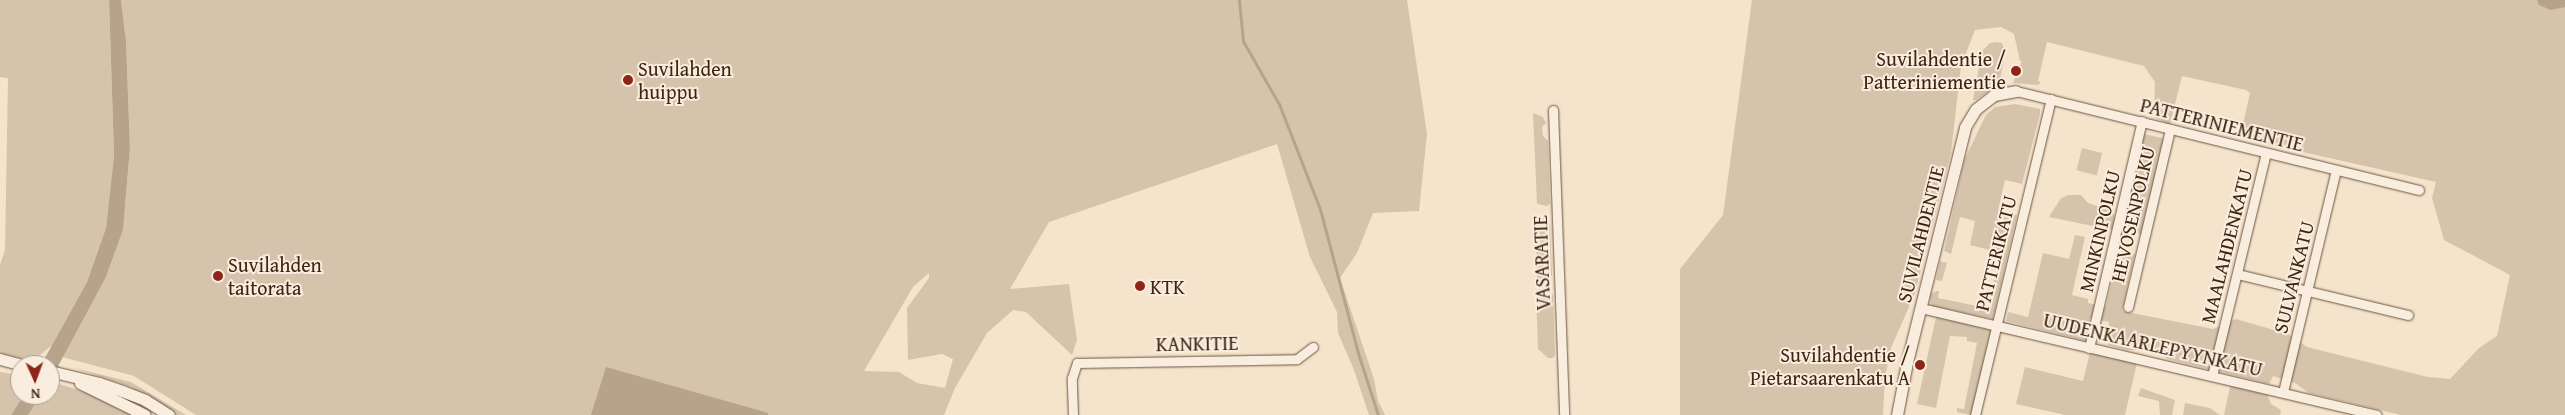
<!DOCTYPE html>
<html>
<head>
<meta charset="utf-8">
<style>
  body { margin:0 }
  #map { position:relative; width:2565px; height:415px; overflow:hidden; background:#f5e4cc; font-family:"Gentium Book Plus",serif }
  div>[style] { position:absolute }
  .green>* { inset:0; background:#d6c3ac; transform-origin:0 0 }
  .water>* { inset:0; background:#b7a38c }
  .stream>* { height:3px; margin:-1.5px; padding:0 1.5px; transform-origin:1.5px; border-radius:1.5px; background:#b7a38c }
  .roads { filter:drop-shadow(0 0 1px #6c5440) drop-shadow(0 0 1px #6c5440) }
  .street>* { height:9px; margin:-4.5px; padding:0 4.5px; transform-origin:4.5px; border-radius:4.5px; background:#f8edde }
  .secondary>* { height:11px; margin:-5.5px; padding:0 5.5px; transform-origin:5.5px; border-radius:5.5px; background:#f8edde }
  .dots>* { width:14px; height:14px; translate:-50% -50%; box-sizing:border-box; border:2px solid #f8edde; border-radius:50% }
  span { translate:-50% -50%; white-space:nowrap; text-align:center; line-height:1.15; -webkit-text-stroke:4px #f8edde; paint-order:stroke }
  .poi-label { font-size:20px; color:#3e2411 }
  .right { translate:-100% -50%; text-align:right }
  .left { translate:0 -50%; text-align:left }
  .street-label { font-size:20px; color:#3e2411 }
  .north { position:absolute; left:10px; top:355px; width:50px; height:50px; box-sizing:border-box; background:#f8edde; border:1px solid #ae9d8c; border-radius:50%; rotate:178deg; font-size:14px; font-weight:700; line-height:20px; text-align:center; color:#3e2411 }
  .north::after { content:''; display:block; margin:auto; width:18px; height:22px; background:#8f2418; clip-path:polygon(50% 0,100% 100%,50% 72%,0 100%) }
</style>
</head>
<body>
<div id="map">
  <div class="green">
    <i style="clip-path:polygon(0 0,109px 0,114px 155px,106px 228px,87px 282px,52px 345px,33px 361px,0 353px,0 265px,5px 250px,8px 78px,0 77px)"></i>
    <i style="clip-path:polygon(evenodd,121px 0,1407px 0,1427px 134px,1419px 211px,1373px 213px,1357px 253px,1340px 278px,1374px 379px,1378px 401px,1385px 415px,1369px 415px,1354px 370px,1338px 333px,1337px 312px,1310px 257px,1277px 144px,1049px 222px,1010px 289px,1069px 284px,1077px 340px,1072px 355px,1026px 312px,1013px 310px,987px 333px,955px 388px,944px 415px,196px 415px,134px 376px,62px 357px,106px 277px,123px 230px,130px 148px,126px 41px,121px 0,929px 273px,929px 278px,907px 308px,908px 360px,942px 354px,953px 359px,945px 388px,917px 383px,899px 372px,864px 371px,913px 287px,929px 273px)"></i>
    <i style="clip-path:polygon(1752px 0,2565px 0,2565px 415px,2401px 415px,2309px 393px,2295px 383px,2273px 376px,2269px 384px,2167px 359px,2159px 350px,2126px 350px,2108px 345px,2109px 322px,2090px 318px,2086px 341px,2006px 321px,2008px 312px,2028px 317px,2043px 253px,2069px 259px,2075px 235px,2085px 237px,2072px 295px,2088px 299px,2088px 303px,2106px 307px,2119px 251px,2135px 254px,2122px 311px,2213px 329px,2236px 319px,2288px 334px,2307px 347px,2428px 377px,2450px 379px,2479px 348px,2497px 336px,2510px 275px,2444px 240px,2432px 198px,2436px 182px,2240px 138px,2250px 93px,2246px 90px,2182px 76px,2170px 125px,2154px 117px,2155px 82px,2144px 66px,2047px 42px,2038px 81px,2041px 82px,2038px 85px,2013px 83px,2022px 61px,2020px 61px,2014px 34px,2001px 27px,1975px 30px,1961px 66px,1951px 153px,1915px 293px,1891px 348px,1885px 378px,1883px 415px,1680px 415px,1680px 269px,1723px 215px)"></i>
    <i style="clip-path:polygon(1996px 42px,2002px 43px,2005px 52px,2001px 75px,1996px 86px,1976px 100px,1973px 100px,1982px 51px,1990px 43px)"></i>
    <i style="clip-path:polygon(2015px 104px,2040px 109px,2040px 114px,2022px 184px,2005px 180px,1998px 211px,2017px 215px,1993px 319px,1932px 306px,1930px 301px,1931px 294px,1937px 291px,1939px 291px,1938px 298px,1987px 308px,1999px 258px,1990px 250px,1970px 245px,1975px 221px,1960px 217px,1951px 254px,1944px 251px,1964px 161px,1981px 125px,1986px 115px,1995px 107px)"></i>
    <i style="clip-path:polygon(1533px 113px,1543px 117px,1546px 123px,1542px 127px,1543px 136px,1548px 141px,1550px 203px,1547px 206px,1537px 204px)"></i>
    <i style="clip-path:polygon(2144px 134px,2166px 139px,2142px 237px,2136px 231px,2131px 231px,2128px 237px,2120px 235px)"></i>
    <i style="left:2082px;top:148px;width:21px;height:23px;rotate:14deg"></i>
    <i style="clip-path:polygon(2069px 195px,2081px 195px,2088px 203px,2112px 211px,2116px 220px,2112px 230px,2049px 217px,2061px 198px)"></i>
    <i style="clip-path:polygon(1536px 218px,1545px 218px,1550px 225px,1552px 275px,1549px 280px,1537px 281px)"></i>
    <i style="clip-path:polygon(1940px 261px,1947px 263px,1942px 281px,1936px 280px)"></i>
    <i style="clip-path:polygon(1536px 291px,1553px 295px,1555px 356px,1552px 358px,1548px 358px,1538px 349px)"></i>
    <i style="clip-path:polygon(1936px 317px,1991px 330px,1971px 415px,1957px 412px,1957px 408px,1964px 409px,1977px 343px,1967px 341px,1967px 337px,1950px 336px,1936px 408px,1917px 404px)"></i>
    <i style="clip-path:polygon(2090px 352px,2137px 363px,2125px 415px,2065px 415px,2016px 404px,2025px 367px,2083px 381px)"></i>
    <i style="clip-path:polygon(74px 368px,131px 382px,186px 415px,176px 415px,131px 387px)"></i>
    <i style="clip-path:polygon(0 372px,20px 375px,20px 395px,24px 395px,11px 415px,0 415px)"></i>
    <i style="clip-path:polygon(50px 381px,106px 399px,132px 415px,28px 415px,41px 395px,50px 395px)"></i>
    <i style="clip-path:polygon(2230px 386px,2267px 394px,2271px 404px,2281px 410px,2280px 415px,2224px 415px)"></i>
    <i style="clip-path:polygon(2141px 388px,2175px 400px,2172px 415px,2160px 415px,2159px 401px,2138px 396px)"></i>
    <i style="clip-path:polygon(2185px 403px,2210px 408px,2220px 415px,2183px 415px)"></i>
  </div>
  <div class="water">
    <i style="clip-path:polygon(109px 0,121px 0,126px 41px,130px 148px,123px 230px,106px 277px,50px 381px,50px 365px,41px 365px,87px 282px,106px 228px,114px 155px)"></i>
    <i style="clip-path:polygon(2537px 0,2565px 0,2565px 7px,2551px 10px,2539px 5px)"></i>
    <i style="clip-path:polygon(606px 367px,768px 413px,768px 415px,591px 415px)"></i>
    <i style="clip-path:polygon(24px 395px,41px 395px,28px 415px,11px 415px)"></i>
  </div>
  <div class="stream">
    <i style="left:1239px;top:0;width:41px;rotate:84.4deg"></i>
    <i style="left:1243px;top:41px;width:73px;rotate:60.3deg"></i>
    <i style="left:1279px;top:104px;width:113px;rotate:68.7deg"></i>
    <i style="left:1320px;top:209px;width:149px;rotate:75.2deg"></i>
    <i style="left:1358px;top:353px;width:65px;rotate:72.1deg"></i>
  </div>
  <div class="roads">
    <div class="street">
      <i style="left:2016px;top:91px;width:415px;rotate:13.8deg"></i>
      <i style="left:1553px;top:110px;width:305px;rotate:87.9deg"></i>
      <i style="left:2237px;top:274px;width:176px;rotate:13.5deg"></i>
      <i style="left:2128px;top:307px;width:183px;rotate:-76.7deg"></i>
      <i style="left:1921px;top:308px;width:468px;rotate:13.2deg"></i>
      <i style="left:2089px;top:348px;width:233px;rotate:-76.9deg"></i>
      <i style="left:2212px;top:376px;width:229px;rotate:-76.4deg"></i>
      <i style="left:2283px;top:392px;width:228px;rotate:-76.6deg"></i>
      <i style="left:1073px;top:415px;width:37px;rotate:-92deg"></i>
      <i style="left:1072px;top:378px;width:16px;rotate:-72deg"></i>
      <i style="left:1077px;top:363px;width:220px;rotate:-1deg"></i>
      <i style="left:1297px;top:359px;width:20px;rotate:-37deg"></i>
      <i style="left:1975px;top:415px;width:325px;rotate:-76.5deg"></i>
    </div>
    <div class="secondary">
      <i style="left:0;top:359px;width:23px;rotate:15deg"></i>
      <i style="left:50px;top:371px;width:50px;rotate:13.8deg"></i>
      <i style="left:99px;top:383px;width:24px;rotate:19deg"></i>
      <i style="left:122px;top:391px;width:25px;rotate:21deg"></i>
      <i style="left:145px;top:400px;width:28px;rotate:32deg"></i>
      <i style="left:80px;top:383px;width:72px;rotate:26.2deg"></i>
      <i style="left:1897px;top:415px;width:54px;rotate:-79.3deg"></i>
      <i style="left:1907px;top:362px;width:242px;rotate:-76.1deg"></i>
      <i style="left:1965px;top:127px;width:21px;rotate:-59deg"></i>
      <i style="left:1976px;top:109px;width:23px;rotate:-38deg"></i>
      <i style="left:1994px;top:95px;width:22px;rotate:-10deg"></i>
    </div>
  </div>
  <div class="dots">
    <i style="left:2016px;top:71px;background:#8f2418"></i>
    <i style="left:628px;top:80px;background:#8f2418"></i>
    <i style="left:218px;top:276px;background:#8f2418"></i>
    <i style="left:1140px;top:286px;background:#8f2418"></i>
    <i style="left:1920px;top:365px;background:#8f2418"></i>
  </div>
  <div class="poi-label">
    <span class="right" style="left:2006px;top:70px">Suvilahdentie /<br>Patteriniementie</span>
    <span class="left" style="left:638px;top:80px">Suvilahden<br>huippu</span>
    <span class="left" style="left:228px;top:276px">Suvilahden<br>taitorata</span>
    <span class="left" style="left:1150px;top:286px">KTK</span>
    <span class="right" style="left:1910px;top:366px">Suvilahdentie /<br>Pietarsaarenkatu A</span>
  </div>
  <div class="street-label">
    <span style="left:2222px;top:124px;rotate:14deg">PATTERINIEMENTIE</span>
    <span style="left:2132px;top:214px;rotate:-77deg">HEVOSENPOLKU</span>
    <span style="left:2099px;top:231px;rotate:-77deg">MINKINPOLKU</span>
    <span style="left:1920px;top:234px;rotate:-76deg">SUVILAHDENTIE</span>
    <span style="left:2226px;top:246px;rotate:-76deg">MAALAHDENKATU</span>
    <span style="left:1995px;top:253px;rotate:-76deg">PATTERIKATU</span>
    <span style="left:1541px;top:263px;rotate:-92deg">VASARATIE</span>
    <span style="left:2293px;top:277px;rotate:-76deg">SULVANKATU</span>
    <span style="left:1197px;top:343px;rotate:-1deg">KANKITIE</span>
    <span style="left:2153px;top:344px;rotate:13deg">UUDENKAARLEPYYNKATU</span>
  </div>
  <div class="north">N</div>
</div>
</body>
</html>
